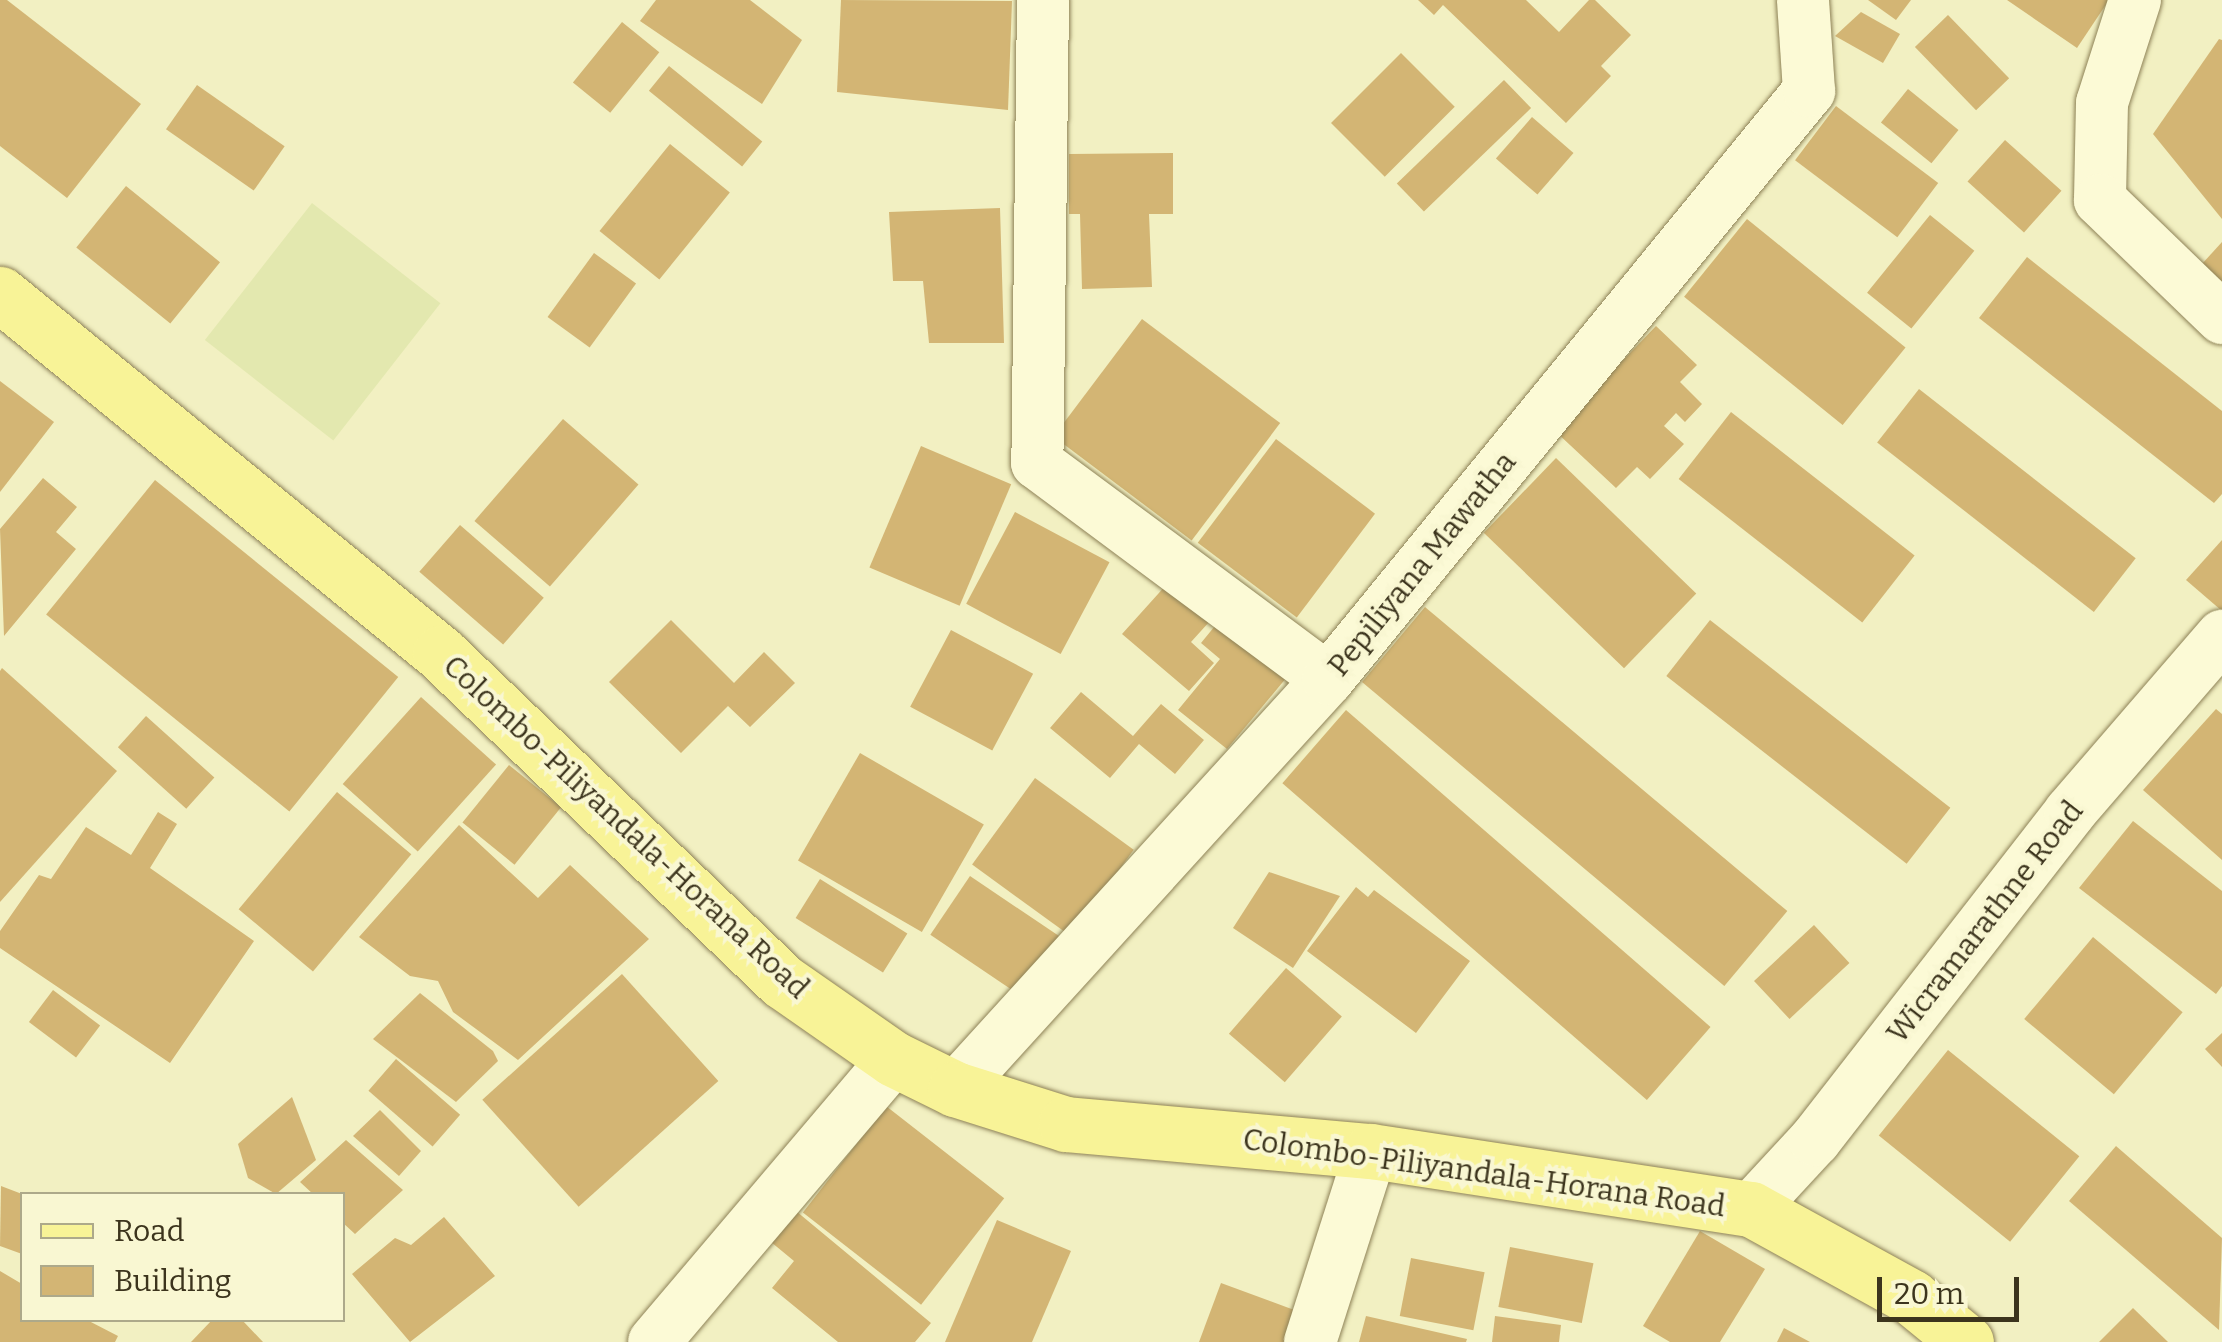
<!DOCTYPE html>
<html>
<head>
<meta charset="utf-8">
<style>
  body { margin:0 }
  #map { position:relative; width:2222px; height:1342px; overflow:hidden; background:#f2f0c2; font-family:Bitter,serif }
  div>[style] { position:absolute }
  .farmland>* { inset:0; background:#e3e8af; transform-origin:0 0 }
  .building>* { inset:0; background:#d3b574; transform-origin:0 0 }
  .roads { filter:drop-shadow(0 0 2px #8e8257) drop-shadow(0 0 2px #8e8257) }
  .minor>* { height:52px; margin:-26px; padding:0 26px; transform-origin:26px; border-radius:26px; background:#fcfad6 }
  .major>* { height:55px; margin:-27.5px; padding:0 27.5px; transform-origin:27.5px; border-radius:27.5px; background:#f8f397 }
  span { translate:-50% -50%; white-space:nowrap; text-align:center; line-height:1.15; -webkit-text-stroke:8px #f9f7d2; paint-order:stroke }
  .street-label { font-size:30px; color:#3c341d }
  .legend { position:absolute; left:20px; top:1192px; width:325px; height:130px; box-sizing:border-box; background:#f9f7d2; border:2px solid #ada98a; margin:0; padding:12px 18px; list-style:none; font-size:30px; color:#3c341d }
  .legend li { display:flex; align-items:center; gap:20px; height:50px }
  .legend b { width:50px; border:2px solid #ada98a }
  .scale { position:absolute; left:1877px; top:1277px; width:142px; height:45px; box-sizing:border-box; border:5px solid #3c341d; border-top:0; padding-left:12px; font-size:30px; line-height:35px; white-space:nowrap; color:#3c341d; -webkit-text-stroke:8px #f9f7d2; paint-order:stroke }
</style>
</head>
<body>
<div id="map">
  <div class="farmland">
    <i style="left:312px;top:203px;width:163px;height:174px;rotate:38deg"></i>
  </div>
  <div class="building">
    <i style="clip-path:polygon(0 0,7px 0,141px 104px,67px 198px,0 146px)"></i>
    <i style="clip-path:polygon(656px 0,750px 0,802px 40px,762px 104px,640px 21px)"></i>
    <i style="clip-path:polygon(841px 0,1012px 1px,1008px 110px,837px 92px)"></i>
    <i style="clip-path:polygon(1418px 0,1526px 0,1559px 32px,1589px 0,1595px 0,1631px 35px,1601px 66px,1611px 76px,1566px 123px,1443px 5px,1434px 15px)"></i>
    <i style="clip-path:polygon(1868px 0,1911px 0,1896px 20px)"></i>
    <i style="clip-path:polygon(2007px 0,2109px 0,2077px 48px)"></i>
    <i style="clip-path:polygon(1861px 12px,1900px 34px,1883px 63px,1835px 36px)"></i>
    <i style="left:1948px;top:15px;width:88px;height:46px;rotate:46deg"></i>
    <i style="left:622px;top:22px;width:48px;height:78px;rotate:39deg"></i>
    <i style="clip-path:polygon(2219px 39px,2222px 40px,2222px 219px,2153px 134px)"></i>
    <i style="left:1401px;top:53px;width:76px;height:99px;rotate:45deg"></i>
    <i style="left:669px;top:66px;width:120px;height:32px;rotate:39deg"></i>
    <i style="left:1504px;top:80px;width:39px;height:149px;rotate:46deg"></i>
    <i style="left:197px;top:85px;width:107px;height:54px;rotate:35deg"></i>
    <i style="left:1908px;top:89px;width:65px;height:43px;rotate:39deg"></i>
    <i style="left:1836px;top:106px;width:128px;height:68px;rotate:37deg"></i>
    <i style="left:1532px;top:117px;width:55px;height:55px;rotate:41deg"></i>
    <i style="left:2005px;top:140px;width:76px;height:56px;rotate:42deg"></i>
    <i style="left:670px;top:144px;width:77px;height:112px;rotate:39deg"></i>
    <i style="clip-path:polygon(1173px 153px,1173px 214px,1149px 214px,1152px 287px,1082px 289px,1080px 214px,1069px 214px,1069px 154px)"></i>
    <i style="left:126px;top:186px;width:121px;height:79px;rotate:39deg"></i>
    <i style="clip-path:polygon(1000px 208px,1004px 343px,929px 343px,923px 281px,893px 281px,889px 212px)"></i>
    <i style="left:1930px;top:215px;width:57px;height:100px;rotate:39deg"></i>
    <i style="left:1747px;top:219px;width:204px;height:100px;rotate:39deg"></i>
    <i style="clip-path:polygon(2222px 242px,2222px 303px,2191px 276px)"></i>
    <i style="left:594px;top:253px;width:52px;height:79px;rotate:36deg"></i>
    <i style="clip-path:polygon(2027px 257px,2222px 411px,2222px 494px,2214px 503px,1979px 318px)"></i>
    <i style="left:1142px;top:319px;width:173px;height:147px;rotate:37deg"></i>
    <i style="clip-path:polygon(1656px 326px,1697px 365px,1680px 382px,1702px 404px,1685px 422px,1676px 413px,1664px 426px,1684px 444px,1650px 479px,1637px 467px,1616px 488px,1555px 431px)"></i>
    <i style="clip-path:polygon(0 381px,54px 422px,0 492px)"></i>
    <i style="left:1919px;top:389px;width:275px;height:68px;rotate:38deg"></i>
    <i style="left:1731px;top:412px;width:233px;height:85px;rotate:38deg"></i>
    <i style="left:563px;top:419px;width:100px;height:135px;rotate:41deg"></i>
    <i style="left:1276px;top:439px;width:124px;height:130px;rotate:37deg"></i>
    <i style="left:921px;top:446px;width:98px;height:132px;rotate:23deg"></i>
    <i style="left:1556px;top:458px;width:195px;height:104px;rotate:44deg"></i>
    <i style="clip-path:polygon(43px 478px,77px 507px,56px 532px,76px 549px,4px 636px,0 529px)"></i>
    <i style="left:155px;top:480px;width:313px;height:173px;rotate:39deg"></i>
    <i style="left:1015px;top:512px;width:107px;height:104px;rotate:28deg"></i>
    <i style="left:460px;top:525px;width:111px;height:62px;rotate:41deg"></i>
    <i style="clip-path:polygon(2222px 540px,2222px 611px,2186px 580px)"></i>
    <i style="clip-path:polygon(1167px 584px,1210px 621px,1191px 642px,1214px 663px,1189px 691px,1122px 634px)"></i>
    <i style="left:1425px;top:607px;width:473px;height:98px;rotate:40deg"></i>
    <i style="clip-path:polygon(671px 620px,734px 683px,764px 652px,795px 683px,750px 727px,728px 706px,681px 753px,609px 682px)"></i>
    <i style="left:1710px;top:620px;width:305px;height:71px;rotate:38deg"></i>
    <i style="clip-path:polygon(1219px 621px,1287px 677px,1227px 749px,1178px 710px,1220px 659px,1201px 643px)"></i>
    <i style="left:951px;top:630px;width:93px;height:87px;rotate:28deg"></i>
    <i style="clip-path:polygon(2px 668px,117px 771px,0 902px,0 671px)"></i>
    <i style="clip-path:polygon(1081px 692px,1133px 736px,1161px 704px,1204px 740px,1175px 774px,1139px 744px,1110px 778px,1050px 728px)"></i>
    <i style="left:421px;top:697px;width:101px;height:117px;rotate:42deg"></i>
    <i style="clip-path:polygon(2216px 709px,2222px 714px,2222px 860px,2143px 790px)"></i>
    <i style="left:1346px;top:710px;width:483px;height:97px;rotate:41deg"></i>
    <i style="left:146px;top:716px;width:92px;height:42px;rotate:42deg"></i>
    <i style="left:860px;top:753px;width:143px;height:124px;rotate:30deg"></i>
    <i style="left:509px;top:765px;width:67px;height:74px;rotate:39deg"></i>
    <i style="left:1035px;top:778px;width:122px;height:107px;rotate:36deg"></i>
    <i style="left:337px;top:792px;width:97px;height:153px;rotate:40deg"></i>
    <i style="clip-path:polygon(158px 812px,177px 824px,150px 868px,254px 941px,170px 1063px,0 948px,0 931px,39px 875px,51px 879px,86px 827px,131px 855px)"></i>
    <i style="clip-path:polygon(2133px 821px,2222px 891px,2222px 986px,2216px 994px,2079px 888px)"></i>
    <i style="clip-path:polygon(459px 825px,538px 898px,570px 865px,649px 939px,518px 1060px,453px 1012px,438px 981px,410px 976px,359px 937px)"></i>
    <i style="clip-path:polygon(1269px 872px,1340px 896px,1293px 968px,1233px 928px)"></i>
    <i style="left:970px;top:876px;width:115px;height:71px;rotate:34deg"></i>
    <i style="left:820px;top:879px;width:103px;height:46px;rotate:32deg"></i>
    <i style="clip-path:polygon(1356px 887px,1368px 897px,1374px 890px,1470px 961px,1416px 1033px,1307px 951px)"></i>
    <i style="left:1814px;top:925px;width:52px;height:82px;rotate:47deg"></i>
    <i style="left:2093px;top:937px;width:117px;height:107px;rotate:40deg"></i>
    <i style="left:1286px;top:968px;width:74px;height:87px;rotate:41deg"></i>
    <i style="left:622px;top:974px;width:144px;height:188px;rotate:48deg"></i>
    <i style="left:53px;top:990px;width:59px;height:40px;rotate:37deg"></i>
    <i style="clip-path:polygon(420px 993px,493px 1051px,498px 1061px,456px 1102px,373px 1039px)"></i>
    <i style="clip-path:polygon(2222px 1033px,2222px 1067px,2205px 1049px)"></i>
    <i style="left:1948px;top:1050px;width:169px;height:110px;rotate:39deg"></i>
    <i style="left:396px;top:1059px;width:85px;height:42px;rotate:41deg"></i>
    <i style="clip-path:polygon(292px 1097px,316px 1160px,276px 1194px,248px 1178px,238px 1144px)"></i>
    <i style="left:886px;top:1106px;width:150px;height:135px;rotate:38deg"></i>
    <i style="clip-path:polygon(380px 1110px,421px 1151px,399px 1176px,353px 1136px)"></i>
    <i style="clip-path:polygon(346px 1140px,403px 1190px,355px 1234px,342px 1222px,342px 1194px,313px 1194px,300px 1182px)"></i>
    <i style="clip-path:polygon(2116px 1146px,2222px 1238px,2219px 1330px,2069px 1201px)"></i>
    <i style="clip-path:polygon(1px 1186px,22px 1194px,22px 1254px,0 1246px)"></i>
    <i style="clip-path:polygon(796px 1211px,931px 1323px,915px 1342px,838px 1342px,772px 1288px,794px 1261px,771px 1242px)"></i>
    <i style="clip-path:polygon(444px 1217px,495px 1276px,410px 1342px,352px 1274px,395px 1238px,411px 1245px)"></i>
    <i style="clip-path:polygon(997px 1220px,1071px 1251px,1032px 1342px,945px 1342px)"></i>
    <i style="clip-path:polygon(1700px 1231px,1765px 1269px,1720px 1342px,1670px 1342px,1643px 1326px)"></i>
    <i style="left:1510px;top:1247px;width:85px;height:61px;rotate:11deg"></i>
    <i style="left:1411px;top:1258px;width:75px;height:59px;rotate:11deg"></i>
    <i style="clip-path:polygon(0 1271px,22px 1284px,22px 1320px,87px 1320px,118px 1336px,115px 1342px,0 1342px)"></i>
    <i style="clip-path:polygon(1221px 1283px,1305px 1314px,1294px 1342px,1199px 1342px)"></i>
    <i style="clip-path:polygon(2133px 1308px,2168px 1342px,2099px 1342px)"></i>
    <i style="clip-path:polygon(1366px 1316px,1467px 1339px,1466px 1342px,1359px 1342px)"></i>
    <i style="clip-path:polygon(1495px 1316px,1561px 1325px,1559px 1342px,1492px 1342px)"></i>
    <i style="clip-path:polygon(212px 1320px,242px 1320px,263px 1342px,191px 1342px)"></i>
    <i style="clip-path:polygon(1784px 1328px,1810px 1342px,1777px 1342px)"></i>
  </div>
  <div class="roads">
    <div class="minor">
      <i style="left:1043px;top:0;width:463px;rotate:90.7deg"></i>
      <i style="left:1037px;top:463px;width:362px;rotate:36.6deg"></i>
      <i style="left:2135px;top:0;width:108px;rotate:107.8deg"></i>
      <i style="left:2102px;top:103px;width:97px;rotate:91.2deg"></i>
      <i style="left:2100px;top:200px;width:170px;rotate:44deg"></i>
      <i style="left:955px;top:1089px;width:554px;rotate:-47.71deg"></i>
      <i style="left:1328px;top:679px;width:760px;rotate:-50.72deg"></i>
      <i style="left:1809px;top:91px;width:91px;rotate:-93.8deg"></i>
      <i style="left:1751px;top:1209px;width:94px;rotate:-47.2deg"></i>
      <i style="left:1815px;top:1140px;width:415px;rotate:-52.1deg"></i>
      <i style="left:2070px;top:812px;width:233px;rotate:-49.2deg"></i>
      <i style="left:654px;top:1342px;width:371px;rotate:-49.7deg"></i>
      <i style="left:1310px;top:1342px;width:201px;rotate:-72.3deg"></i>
    </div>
    <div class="major">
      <i style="left:0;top:294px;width:568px;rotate:39.21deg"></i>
      <i style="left:440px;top:653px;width:474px;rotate:43.8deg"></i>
      <i style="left:782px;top:981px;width:136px;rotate:34.9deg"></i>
      <i style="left:894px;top:1059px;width:68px;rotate:26.2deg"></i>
      <i style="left:955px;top:1089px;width:116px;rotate:17.5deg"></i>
      <i style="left:1066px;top:1124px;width:306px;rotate:5.1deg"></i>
      <i style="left:1371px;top:1151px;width:384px;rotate:8.7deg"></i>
      <i style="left:1751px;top:1209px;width:183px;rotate:28.8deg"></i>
      <i style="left:1911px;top:1297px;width:71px;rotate:39.3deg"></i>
    </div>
  </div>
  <div class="street-label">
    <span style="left:1422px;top:564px;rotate:-51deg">Pepiliyana Mawatha</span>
    <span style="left:626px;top:827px;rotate:43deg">Colombo-Piliyandala-Horana Road</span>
    <span style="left:1985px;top:922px;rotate:-52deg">Wicramarathne Road</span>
    <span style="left:1484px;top:1173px;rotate:8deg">Colombo-Piliyandala-Horana Road</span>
  </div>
  <ul class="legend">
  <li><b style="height:12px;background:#f8f397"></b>Road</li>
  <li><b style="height:28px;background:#d3b574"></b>Building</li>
  </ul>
  <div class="scale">20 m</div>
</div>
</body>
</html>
